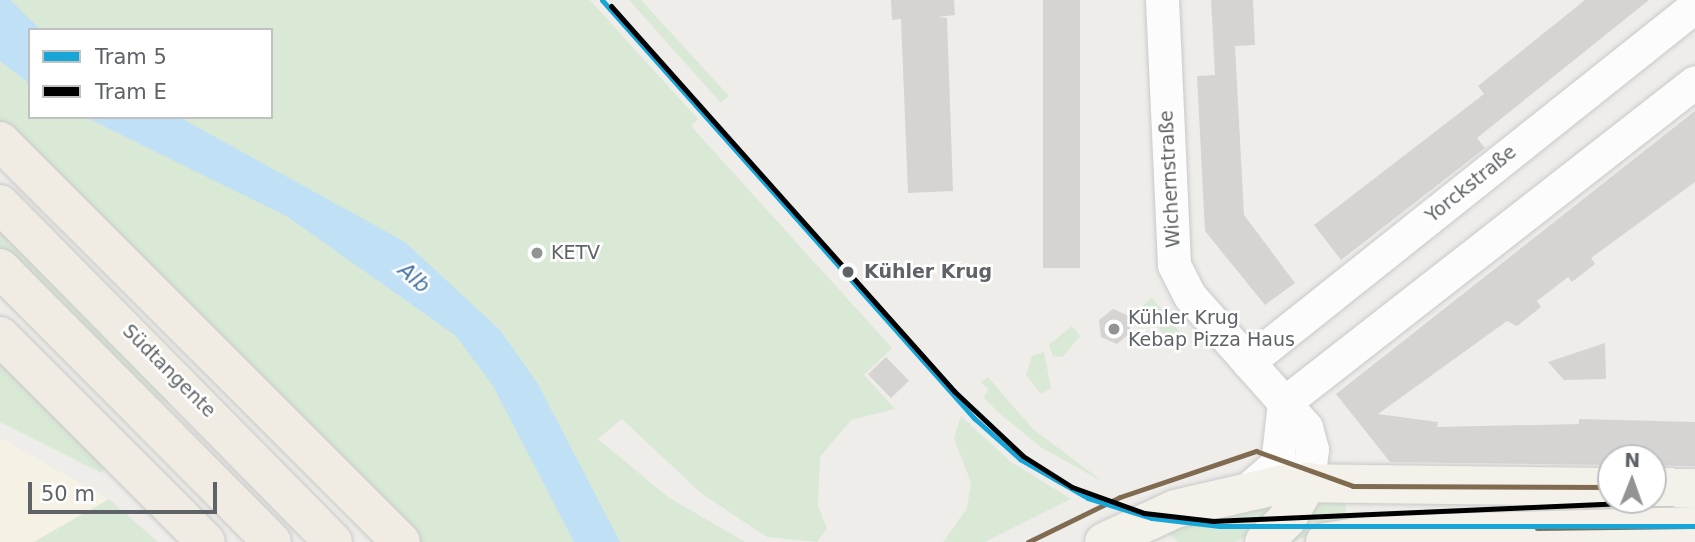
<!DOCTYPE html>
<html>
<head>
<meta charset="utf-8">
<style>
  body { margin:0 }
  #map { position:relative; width:1695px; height:542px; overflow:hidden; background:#eeedea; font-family:"DejaVu Sans",sans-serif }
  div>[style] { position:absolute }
  .commercial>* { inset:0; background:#f6f1e5 }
  .green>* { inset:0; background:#d9e9d6; transform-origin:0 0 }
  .water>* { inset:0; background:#c0e0f5 }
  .building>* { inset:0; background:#d5d4d3; transform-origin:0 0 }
  .roads { filter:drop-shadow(0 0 2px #c9c9c9) drop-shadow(0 0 2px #c9c9c9) }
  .minor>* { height:33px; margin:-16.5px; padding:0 16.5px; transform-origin:16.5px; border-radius:16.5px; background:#fcfcfc }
  .major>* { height:38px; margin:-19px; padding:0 19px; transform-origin:19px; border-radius:19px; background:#f3f1e9 }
  .highway>* { height:38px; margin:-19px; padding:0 19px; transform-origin:19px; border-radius:19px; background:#f0ece3 }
  .bus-1>* { height:5px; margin:-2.5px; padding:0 2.5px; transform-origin:2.5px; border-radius:2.5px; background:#806a50 }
  .tram-1>* { height:5px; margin:-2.5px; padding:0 2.5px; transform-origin:2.5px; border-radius:2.5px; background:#18a6d9 }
  .tram-2>* { height:5px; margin:-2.5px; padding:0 2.5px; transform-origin:2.5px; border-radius:2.5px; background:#000 }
  .dots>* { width:19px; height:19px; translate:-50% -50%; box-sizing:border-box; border:4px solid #fff; border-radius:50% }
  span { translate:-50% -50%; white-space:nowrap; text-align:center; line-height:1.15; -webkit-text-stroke:5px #fff; paint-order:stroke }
  .street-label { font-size:19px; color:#5f6367 }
  .poi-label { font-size:19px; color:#5f6367 }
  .left { translate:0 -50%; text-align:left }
  .stop-label { font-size:19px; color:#5f6367; font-weight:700 }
  .water-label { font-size:21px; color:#4775a4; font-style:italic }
  .legend { position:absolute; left:28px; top:28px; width:245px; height:91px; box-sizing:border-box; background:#fff; border:2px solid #bfc1c2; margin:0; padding:9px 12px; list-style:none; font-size:21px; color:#5f6367 }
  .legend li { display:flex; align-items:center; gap:14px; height:35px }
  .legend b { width:35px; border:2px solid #bfc1c2 }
  .north { position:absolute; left:1597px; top:444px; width:70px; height:70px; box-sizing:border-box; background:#fff; border:2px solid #bfc1c2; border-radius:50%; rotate:1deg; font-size:19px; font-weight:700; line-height:28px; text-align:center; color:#5f6367 }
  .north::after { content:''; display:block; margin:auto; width:24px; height:32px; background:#919395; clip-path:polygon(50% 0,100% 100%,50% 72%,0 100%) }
  .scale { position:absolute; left:28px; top:482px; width:189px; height:32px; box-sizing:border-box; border:4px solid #5f6367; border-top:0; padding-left:9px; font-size:21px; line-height:24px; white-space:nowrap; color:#5f6367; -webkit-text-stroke:5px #fff; paint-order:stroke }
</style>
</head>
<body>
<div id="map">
  <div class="commercial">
    <i style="clip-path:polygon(0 438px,109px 499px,33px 542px,0 542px)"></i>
  </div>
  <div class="green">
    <i style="clip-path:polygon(evenodd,0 0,590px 0,698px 119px,691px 126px,892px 348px,864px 375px,895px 409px,851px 420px,820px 457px,818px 506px,827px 528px,817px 542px,767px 537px,702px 494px,622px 419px,598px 439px,668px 497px,745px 542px,418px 542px,0 126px,0 0,30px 30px,271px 30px,271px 117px,30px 117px,30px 30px)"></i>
    <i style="clip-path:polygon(629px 0,641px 0,729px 96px,721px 103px)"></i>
    <i style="clip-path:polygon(0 231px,171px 403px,159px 400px,0 247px)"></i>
    <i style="left:1152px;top:298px;width:50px;height:14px;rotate:51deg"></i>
    <i style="clip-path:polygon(1072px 326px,1080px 336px,1063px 357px,1053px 356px,1049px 345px)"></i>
    <i style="clip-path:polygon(1044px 352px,1051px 388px,1041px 394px,1026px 375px,1032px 356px)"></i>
    <i style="clip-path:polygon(0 357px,107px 467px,101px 473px,0 422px)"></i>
    <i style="clip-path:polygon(988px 377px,1033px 429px,1105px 483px,1042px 448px,1000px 414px,983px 397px,989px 390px,981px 382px)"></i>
    <i style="clip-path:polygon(961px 416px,1011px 462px,1071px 499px,985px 542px,943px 542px,967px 508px,971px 483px,954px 438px)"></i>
    <i style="clip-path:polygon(1345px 496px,1346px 523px,1291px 542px,1317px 497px)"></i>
    <i style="clip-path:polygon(1284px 497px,1258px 529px,1235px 542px,1178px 542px,1163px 530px)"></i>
    <i style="clip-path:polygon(109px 499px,158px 542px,34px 542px)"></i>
  </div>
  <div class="water">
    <i style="clip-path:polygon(0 0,10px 0,41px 30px,30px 30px,30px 84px,0 61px)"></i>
    <i style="clip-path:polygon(85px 117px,179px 117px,405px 242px,500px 330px,538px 384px,620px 542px,574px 542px,493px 386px,456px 336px,288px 217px)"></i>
  </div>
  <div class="building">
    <i style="clip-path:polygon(891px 0,954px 0,955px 15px,938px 17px,947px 18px,953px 191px,908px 193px,901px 19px,892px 20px)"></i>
    <i style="left:1043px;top:0;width:37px;height:268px"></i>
    <i style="clip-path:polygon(1211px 0,1253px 0,1255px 45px,1235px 46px,1244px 215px,1295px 283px,1265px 305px,1205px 231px,1197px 76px,1215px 75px)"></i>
    <i style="clip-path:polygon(1585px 0,1649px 0,1477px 138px,1485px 148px,1341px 260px,1314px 225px,1484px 94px,1478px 86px)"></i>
    <i style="clip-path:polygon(1695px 111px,1695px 182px,1591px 258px,1595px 264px,1572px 282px,1568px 277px,1537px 301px,1541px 307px,1517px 326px,1507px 321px,1378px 414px,1438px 422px,1437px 427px,1579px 424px,1579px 419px,1695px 422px,1695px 466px,1653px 465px,1653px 458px,1611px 458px,1611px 465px,1390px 462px,1336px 394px)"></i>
    <i style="clip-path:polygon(1113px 309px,1129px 316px,1130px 333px,1117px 344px,1101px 337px,1099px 320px)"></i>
    <i style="clip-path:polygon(1605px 343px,1606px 379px,1564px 380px,1548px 362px)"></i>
    <i style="left:886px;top:357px;width:33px;height:25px;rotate:46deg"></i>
  </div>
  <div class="roads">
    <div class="minor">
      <i style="left:1162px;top:0;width:265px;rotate:87.4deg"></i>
      <i style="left:1174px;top:265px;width:35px;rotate:63deg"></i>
      <i style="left:1190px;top:296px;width:175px;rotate:48.5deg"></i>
      <i style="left:1306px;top:427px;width:23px;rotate:75deg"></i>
      <i style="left:1312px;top:449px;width:33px;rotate:97deg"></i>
      <i style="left:1248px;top:362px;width:571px;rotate:-38.53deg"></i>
      <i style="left:1284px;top:403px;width:521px;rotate:-37.99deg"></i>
      <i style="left:1247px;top:490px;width:40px;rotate:-41deg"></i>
      <i style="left:1277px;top:464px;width:61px;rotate:-83.5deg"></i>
    </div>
    <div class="major">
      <i style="left:1653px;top:487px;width:42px;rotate:1.4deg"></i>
      <i style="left:1104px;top:542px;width:78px;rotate:-24.9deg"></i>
      <i style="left:1175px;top:509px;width:116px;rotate:-13deg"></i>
      <i style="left:1288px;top:483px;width:323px;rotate:0.7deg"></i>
      <i style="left:1264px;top:542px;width:33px;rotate:-45deg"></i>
      <i style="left:1287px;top:519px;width:43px;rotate:-60.4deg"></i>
      <i style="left:1325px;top:542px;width:46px;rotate:-8.8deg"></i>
      <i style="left:1370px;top:535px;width:325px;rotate:-1.6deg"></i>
    </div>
    <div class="highway">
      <i style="left:0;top:141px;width:567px;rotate:45deg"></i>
      <i style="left:0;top:204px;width:474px;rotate:45.4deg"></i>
      <i style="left:0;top:268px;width:386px;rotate:45.2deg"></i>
      <i style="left:0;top:336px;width:291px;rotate:45deg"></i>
    </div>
  </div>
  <div class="bus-1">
    <i style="left:1537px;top:528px;width:158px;rotate:-0.7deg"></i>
    <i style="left:1028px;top:542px;width:102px;rotate:-26.1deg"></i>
    <i style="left:1120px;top:497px;width:144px;rotate:-18.7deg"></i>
    <i style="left:1256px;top:451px;width:103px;rotate:19.8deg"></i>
    <i style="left:1353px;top:486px;width:258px;rotate:0.2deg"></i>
  </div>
  <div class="tram-1">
    <i style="left:602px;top:0;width:560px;rotate:48.33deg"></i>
    <i style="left:974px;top:418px;width:62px;rotate:41.7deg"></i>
    <i style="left:1020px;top:459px;width:78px;rotate:29.8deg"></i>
    <i style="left:1088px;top:498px;width:67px;rotate:17.4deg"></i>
    <i style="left:1152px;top:518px;width:68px;rotate:6.7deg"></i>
    <i style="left:1220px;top:526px;width:475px"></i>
  </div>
  <div class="tram-2">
    <i style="left:611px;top:6px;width:516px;rotate:48.3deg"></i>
    <i style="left:954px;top:391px;width:95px;rotate:43.3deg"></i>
    <i style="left:1023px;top:456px;width:58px;rotate:32.3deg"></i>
    <i style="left:1072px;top:487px;width:77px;rotate:19.9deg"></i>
    <i style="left:1144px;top:513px;width:70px;rotate:6.5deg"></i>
    <i style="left:1214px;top:521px;width:397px;rotate:-2.5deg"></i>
  </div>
  <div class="dots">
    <i style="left:537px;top:253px;background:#919395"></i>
    <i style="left:848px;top:272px;background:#5f6367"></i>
    <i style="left:1114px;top:329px;background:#919395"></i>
  </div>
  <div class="street-label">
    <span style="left:1170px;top:179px;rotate:-93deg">Wichernstraße</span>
    <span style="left:1471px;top:184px;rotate:-39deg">Yorckstraße</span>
    <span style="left:169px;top:371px;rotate:45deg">Südtangente</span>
  </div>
  <div class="poi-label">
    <span class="left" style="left:551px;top:253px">KETV</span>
    <span class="left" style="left:1128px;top:329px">Kühler Krug<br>Kebap Pizza Haus</span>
  </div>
  <div class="stop-label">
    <span class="left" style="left:864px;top:272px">Kühler Krug</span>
  </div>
  <div class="water-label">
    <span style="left:414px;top:278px;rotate:41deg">Alb</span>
  </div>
  <ul class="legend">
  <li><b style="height:9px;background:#18a6d9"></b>Tram 5</li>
  <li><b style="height:9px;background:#000"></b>Tram E</li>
  </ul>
  <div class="north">N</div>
  <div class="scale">50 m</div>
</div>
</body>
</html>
